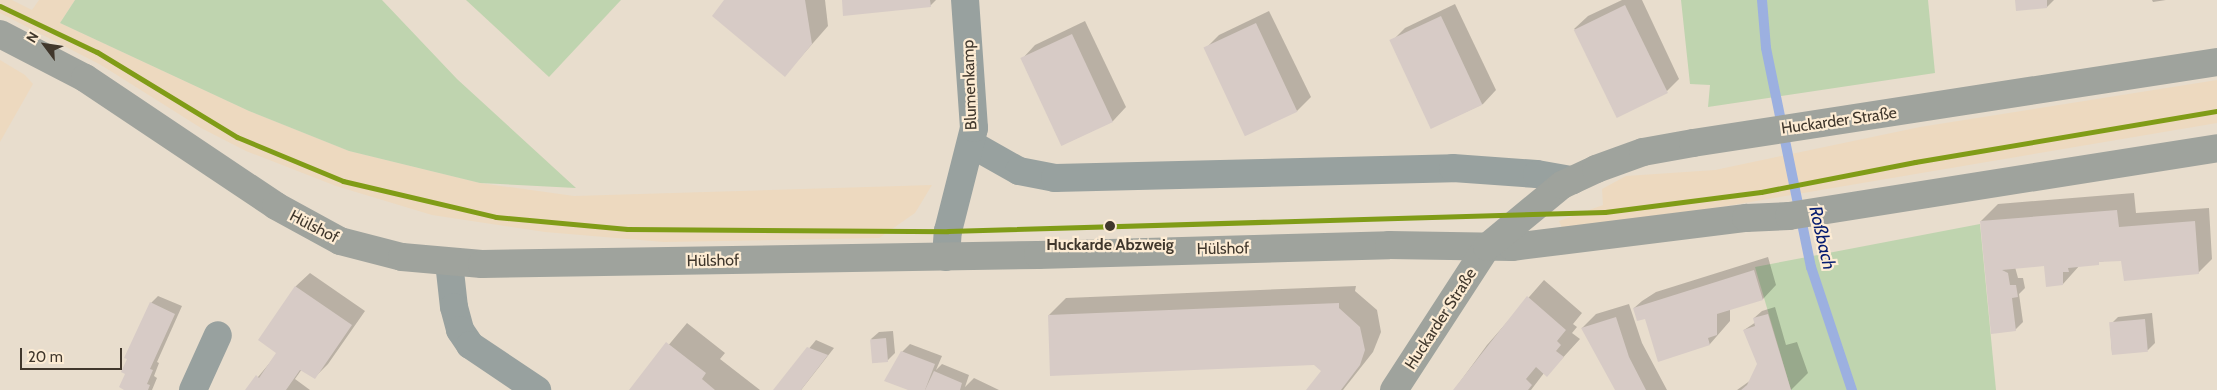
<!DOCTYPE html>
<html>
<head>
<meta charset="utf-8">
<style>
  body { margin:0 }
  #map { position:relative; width:2217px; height:390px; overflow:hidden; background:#e8ddcd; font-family:Cabin,sans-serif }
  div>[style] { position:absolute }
  .built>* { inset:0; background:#edd9bf }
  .green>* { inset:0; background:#bfd4af }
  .shadow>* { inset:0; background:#0003 }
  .stream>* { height:10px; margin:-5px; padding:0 5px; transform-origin:5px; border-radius:5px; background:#9cb0e0 }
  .building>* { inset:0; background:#d7cbc6; transform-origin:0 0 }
  .minor>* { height:28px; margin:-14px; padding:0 14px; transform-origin:14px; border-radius:14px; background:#98a19f }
  .major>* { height:28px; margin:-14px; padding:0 14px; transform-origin:14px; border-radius:14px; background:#9fa39d }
  .tram-1>* { height:5px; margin:-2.5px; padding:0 2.5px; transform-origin:2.5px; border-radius:2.5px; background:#809c17 }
  .dots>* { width:14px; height:14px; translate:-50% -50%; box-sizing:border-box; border:2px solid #fdecd4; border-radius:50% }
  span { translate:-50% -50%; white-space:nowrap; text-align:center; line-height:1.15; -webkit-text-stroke:4.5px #fdecd4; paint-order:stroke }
  .street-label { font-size:16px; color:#40372c }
  .stop-label { font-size:16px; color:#40372c; font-weight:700 }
  .water-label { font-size:18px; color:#051c70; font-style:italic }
  .north { position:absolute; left:20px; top:20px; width:50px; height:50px; -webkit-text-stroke:4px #fdecd4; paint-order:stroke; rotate:301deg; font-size:14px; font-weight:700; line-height:20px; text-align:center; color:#40372c }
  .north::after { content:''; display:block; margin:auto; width:18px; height:22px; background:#40372c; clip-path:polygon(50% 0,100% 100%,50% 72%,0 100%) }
  .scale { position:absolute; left:20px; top:348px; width:102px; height:22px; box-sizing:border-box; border:2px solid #40372c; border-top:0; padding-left:6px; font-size:15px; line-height:18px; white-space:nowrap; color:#40372c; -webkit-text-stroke:4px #fdecd4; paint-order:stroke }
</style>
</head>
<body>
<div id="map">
  <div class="built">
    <i style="clip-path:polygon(0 0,12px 0,32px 10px,39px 0,75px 0,60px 23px,249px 111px,349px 151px,480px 183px,574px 196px,932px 185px,915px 213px,879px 238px,664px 242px,545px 232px,432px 215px,336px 186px,246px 151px,201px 128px,101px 65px,0 13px)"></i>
    <i style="clip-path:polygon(0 60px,25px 75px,33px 84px,0 142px)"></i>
    <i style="clip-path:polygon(2217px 80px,2217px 123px,1573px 232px,1562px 228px,1559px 221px,1603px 205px,1602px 189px,1626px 176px,1715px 170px,1920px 127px)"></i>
  </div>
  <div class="green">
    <i style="clip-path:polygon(75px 0,382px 0,457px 79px,576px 188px,480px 183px,349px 151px,249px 111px,60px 23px)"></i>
    <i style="clip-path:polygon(466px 0,621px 0,549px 77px)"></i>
    <i style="clip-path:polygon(1681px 0,1928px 0,1935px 73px,1708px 107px,1710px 85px,1690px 84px)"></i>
    <i style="clip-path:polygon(1980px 224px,1996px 390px,1791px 390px,1755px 267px)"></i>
  </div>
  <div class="shadow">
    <i style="clip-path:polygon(726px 0,825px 0,828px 26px,785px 75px)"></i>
    <i style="clip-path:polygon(843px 0,936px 0,930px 6px)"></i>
    <i style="clip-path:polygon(1622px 0,1642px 0,1679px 79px,1666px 92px,1574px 29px,1588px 16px)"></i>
    <i style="clip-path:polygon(2016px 0,2054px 0,2047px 7px)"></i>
    <i style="clip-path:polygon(2152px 0,2166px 0,2153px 2px)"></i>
    <i style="clip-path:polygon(1455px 4px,1496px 90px,1483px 104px,1433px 127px,1392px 41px,1405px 28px)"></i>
    <i style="clip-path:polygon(1269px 11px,1311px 97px,1297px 111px,1206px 48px,1219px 35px)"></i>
    <i style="clip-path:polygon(1085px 21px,1126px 107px,1113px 121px,1062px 145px,1022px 59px,1035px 45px)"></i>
    <i style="clip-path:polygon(2134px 193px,2136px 213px,2209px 208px,2212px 259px,2198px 273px,2123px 258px,2080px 265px,2063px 284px,2045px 265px,2015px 267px,2018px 278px,2023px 278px,2025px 288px,2019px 294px,2023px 322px,2015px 330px,1981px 221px,1998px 204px)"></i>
    <i style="clip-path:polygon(1768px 257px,1776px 285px,1763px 299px,1730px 309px,1730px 321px,1710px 344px,1659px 360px,1646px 318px,1634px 308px,1642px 301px,1656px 292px)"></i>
    <i style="clip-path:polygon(310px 273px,365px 311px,328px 364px,314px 378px,302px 369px,295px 379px,310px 390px,247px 390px,278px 353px,260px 340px,296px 286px)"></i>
    <i style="clip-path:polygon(1544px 280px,1582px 313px,1573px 324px,1577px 327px,1572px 333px,1580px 339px,1547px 375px,1544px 373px,1531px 390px,1454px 390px,1487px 345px)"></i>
    <i style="clip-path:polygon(1356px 286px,1355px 291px,1377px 310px,1381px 332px,1373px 352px,1343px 390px,1308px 390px,1323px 371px,1314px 364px,1049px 315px,1066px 298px)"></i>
    <i style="clip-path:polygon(158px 296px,182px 306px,157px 362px,159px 363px,154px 376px,157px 378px,152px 390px,127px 390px,126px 373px,151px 303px)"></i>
    <i style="clip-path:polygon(1629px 304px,1642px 343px,1667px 390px,1617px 390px,1582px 328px,1596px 314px)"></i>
    <i style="clip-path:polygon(1775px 307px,1786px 345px,1797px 342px,1808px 373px,1791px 390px,1737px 390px,1751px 380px,1759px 363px,1744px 330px,1756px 322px,1754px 318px,1762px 311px)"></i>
    <i style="clip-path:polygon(2152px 313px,2155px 343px,2148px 350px,2112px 353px,2110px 325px,2118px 317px)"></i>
    <i style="clip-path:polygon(687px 323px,725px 353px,720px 359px,760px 390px,631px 390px)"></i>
    <i style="clip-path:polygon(893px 331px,895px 353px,887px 361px,871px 339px,879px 332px)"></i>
    <i style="clip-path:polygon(816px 340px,834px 348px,801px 390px,775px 390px)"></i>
    <i style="clip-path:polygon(910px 344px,942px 356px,936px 370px,942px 364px,969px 375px,965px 387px,974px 378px,999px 390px,909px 390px,902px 352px)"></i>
  </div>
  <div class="stream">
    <i style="left:1762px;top:0;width:48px;rotate:85.2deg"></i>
    <i style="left:1766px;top:48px;width:224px;rotate:78.4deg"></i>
    <i style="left:1811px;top:267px;width:130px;rotate:71.6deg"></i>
  </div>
  <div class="building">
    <i style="clip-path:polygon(724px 0,805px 0,812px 44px,785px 77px,712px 16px)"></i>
    <i style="clip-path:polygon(842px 0,930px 0,931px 7px,843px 16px)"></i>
    <i style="clip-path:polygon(2015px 0,2047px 0,2047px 8px,2016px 11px)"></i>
    <i style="left:1625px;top:5px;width:98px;height:57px;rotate:64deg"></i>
    <i style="left:1441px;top:16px;width:98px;height:57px;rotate:65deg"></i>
    <i style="left:1256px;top:23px;width:98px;height:58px;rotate:65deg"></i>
    <i style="left:1072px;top:34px;width:97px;height:57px;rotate:65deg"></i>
    <i style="clip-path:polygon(2117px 210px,2119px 227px,2195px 221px,2199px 274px,2124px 281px,2121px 261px,2099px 262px,2099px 265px,2068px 268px,2069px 272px,2063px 272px,2063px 285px,2046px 287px,2044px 266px,2002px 270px,2008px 273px,2010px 285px,2016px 285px,2018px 297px,2012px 298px,2016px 331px,1991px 334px,1980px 221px)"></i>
    <i style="clip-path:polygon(1754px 270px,1763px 300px,1717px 314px,1717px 335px,1708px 338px,1710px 345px,1658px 362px,1645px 319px,1637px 321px,1633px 308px)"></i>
    <i style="clip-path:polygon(295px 286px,352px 325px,315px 379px,300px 370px,286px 390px,245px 390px,256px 375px,259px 378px,276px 353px,258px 340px)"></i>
    <i style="clip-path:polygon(1527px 296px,1566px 330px,1557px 341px,1561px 345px,1556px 351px,1564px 357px,1547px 377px,1536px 367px,1526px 379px,1532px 385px,1528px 390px,1453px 390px)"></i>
    <i style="clip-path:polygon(150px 302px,175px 314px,150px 369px,153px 370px,147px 384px,150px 385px,148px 390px,124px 390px,119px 387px,125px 374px,121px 372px,127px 359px,124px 358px)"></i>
    <i style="clip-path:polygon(1339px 303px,1339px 308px,1360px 327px,1365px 350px,1360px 365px,1341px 390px,1306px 390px,1321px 371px,1314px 365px,1050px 376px,1048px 315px)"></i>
    <i style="clip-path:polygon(1768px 314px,1791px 390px,1741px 390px,1747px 385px,1757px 364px,1743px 330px,1755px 326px,1753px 318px)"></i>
    <i style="clip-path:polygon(1616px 317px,1629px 357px,1646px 390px,1615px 390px,1581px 328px)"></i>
    <i style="left:2145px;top:319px;width:33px;height:36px;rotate:85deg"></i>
    <i style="left:886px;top:338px;width:24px;height:16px;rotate:85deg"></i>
    <i style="clip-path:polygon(666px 342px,706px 373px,702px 379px,715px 390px,629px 390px)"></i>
    <i style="clip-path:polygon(807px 347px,828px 355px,801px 390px,773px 390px)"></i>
    <i style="clip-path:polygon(901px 351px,935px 364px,925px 390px,908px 390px,884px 381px)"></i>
    <i style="clip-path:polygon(934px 371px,962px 383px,960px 390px,925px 390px)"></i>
  </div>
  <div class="minor">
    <i style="left:971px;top:144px;width:55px;rotate:29.4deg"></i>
    <i style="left:1019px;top:171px;width:37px;rotate:11deg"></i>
    <i style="left:1055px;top:178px;width:398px;rotate:-1.4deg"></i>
    <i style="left:1453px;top:168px;width:84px;rotate:4.1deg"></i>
    <i style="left:1537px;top:174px;width:36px;rotate:10deg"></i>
    <i style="left:946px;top:257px;width:26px;rotate:-86deg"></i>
    <i style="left:948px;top:231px;width:106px;rotate:-75.8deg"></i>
    <i style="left:974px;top:128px;width:128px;rotate:-94deg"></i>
    <i style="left:449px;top:262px;width:45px;rotate:83.7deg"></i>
    <i style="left:454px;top:307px;width:24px;rotate:75deg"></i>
    <i style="left:460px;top:330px;width:18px;rotate:56deg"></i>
    <i style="left:470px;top:345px;width:81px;rotate:33.9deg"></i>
    <i style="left:193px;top:390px;width:60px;rotate:-65.6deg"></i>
  </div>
  <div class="major">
    <i style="left:0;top:34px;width:96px;rotate:27.4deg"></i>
    <i style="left:85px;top:78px;width:230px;rotate:33.8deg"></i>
    <i style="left:276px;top:206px;width:73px;rotate:28.7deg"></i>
    <i style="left:340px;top:241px;width:64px;rotate:14.5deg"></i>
    <i style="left:402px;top:257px;width:80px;rotate:5deg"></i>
    <i style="left:482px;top:264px;width:556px;rotate:-0.93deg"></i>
    <i style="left:1038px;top:255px;width:351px;rotate:-1.6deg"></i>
    <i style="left:1389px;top:245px;width:123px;rotate:0.9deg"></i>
    <i style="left:1512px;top:247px;width:236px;rotate:-7.1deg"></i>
    <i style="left:1746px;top:218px;width:43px;rotate:-2.7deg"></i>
    <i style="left:1789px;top:216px;width:433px;rotate:-9deg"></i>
    <i style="left:1394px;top:390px;width:171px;rotate:-57deg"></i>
    <i style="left:1487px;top:247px;width:97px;rotate:-39.6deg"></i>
    <i style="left:1562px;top:185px;width:38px;rotate:-25deg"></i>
    <i style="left:1596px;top:169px;width:50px;rotate:-19.9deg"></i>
    <i style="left:1643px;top:152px;width:51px;rotate:-10.2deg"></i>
    <i style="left:1693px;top:143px;width:530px;rotate:-8.79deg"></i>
  </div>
  <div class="tram-1">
    <i style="left:0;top:6px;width:107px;rotate:25.4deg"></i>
    <i style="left:97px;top:52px;width:164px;rotate:31.3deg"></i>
    <i style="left:237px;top:137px;width:115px;rotate:22.5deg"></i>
    <i style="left:343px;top:181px;width:157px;rotate:13.2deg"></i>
    <i style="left:496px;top:217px;width:132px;rotate:5.2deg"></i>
    <i style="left:627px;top:229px;width:321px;rotate:0.4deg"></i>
    <i style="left:948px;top:231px;width:657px;rotate:-1.66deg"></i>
    <i style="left:1605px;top:212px;width:157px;rotate:-7.3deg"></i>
    <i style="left:1761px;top:192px;width:157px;rotate:-11deg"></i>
    <i style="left:1915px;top:162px;width:306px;rotate:-9.6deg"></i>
  </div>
  <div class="dots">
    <i style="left:1110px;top:226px;background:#40372c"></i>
  </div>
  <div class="street-label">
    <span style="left:970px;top:85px;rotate:-92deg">Blumenkamp</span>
    <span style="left:1839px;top:121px;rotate:-8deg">Huckarder Straße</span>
    <span style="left:314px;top:227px;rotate:27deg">Hülshof</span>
    <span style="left:1223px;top:249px;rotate:-1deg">Hülshof</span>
    <span style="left:713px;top:261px;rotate:-1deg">Hülshof</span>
    <span style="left:1441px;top:319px;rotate:-57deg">Huckarder Straße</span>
  </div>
  <div class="stop-label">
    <span style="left:1110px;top:245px">Huckarde Abzweig</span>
  </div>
  <div class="water-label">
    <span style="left:1822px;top:238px;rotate:77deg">Roßbach</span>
  </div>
  <div class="north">N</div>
  <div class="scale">20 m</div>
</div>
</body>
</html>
